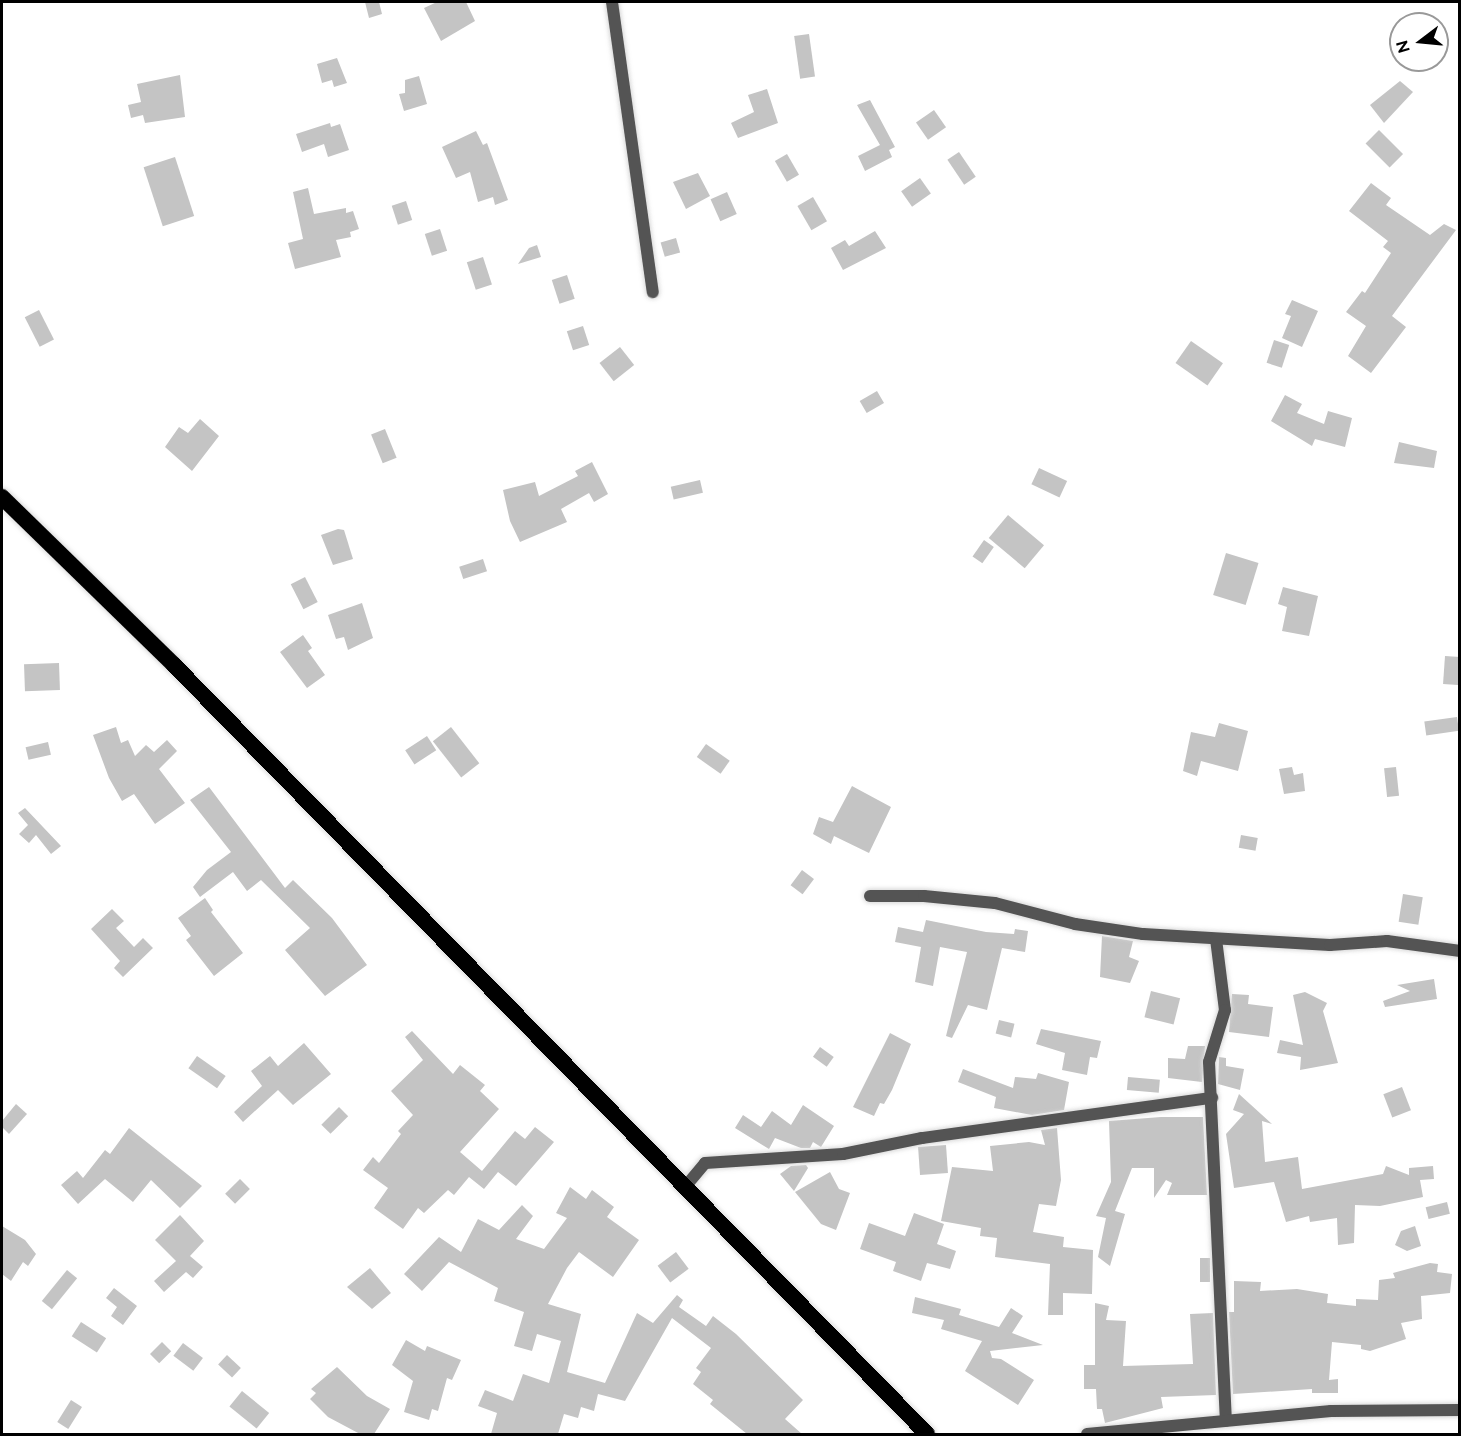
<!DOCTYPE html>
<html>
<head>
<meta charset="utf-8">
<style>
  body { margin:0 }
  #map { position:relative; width:1461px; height:1436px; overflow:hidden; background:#fff; font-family:Raleway,sans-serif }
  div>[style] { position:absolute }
  .building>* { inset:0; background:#c4c4c4; transform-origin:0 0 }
  .roads { filter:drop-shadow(0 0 2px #dbdbdb) drop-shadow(0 0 2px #dbdbdb) }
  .minor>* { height:12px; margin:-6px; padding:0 6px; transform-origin:6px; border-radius:6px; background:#545454 }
  .trunk>* { height:16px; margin:-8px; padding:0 8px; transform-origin:8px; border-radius:8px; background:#000 }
  span { translate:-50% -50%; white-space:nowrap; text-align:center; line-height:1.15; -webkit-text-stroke:5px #fff; paint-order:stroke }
  .frame { position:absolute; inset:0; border:3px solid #000; pointer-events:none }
  .north { position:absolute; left:1389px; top:12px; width:60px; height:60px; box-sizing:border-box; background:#fff; border:2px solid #999; border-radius:50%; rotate:254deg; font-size:16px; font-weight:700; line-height:24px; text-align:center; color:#000 }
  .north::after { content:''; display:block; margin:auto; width:21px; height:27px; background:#000; clip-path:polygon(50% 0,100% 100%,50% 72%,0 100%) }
</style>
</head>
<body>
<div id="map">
  <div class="building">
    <i style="clip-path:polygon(365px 2px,379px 2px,382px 14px,369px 18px)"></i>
    <i style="clip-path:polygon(437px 2px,466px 2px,475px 21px,441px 41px,424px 8px)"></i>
    <i style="left:809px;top:34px;width:43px;height:15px;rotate:82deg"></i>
    <i style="clip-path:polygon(337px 58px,347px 83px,334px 87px,332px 80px,322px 83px,317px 64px)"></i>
    <i style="clip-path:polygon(180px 75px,185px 117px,145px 123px,143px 115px,131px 118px,128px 105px,141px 102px,137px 84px)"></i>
    <i style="clip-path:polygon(419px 76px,427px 104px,404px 111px,399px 94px,405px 93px,405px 80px)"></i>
    <i style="clip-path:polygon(1400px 81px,1413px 92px,1384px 123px,1370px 105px)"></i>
    <i style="clip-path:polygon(767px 89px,778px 123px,738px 138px,731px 123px,754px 112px,748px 95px)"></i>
    <i style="clip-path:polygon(870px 100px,895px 147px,889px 150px,892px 157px,865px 171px,858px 156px,880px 145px,857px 105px)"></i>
    <i style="left:934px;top:110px;width:21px;height:22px;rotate:55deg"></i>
    <i style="clip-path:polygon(330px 123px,331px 127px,340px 124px,349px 150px,328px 157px,324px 144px,302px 152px,296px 134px)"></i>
    <i style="left:1379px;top:130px;width:34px;height:19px;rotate:45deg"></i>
    <i style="clip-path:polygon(476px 131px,483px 145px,487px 143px,508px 200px,495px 205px,493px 197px,478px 202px,470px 172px,456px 178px,442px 147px)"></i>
    <i style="left:959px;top:152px;width:30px;height:14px;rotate:56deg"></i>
    <i style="left:787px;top:154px;width:24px;height:14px;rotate:60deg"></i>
    <i style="left:175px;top:157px;width:62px;height:33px;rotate:72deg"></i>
    <i style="clip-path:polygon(698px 173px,710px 196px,686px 209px,673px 182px)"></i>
    <i style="left:920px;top:178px;width:19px;height:23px;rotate:55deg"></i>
    <i style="clip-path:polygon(1371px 183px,1391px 198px,1386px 205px,1430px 235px,1444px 224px,1456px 230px,1392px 316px,1406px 327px,1371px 373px,1348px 356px,1366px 326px,1346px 312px,1362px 291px,1365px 293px,1391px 253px,1383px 247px,1388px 241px,1349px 211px)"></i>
    <i style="clip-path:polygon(308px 188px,314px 214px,346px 208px,346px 213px,353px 211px,359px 229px,350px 232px,351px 237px,336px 240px,341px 257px,295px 269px,288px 243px,303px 239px,293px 192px)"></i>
    <i style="left:727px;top:192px;width:24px;height:18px;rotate:66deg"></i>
    <i style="left:813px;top:197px;width:28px;height:18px;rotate:60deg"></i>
    <i style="left:406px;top:201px;width:20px;height:15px;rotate:72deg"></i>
    <i style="left:440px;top:229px;width:23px;height:16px;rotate:72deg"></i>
    <i style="clip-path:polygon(875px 231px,886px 248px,843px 270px,831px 248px,845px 240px,849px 246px)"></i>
    <i style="left:676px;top:238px;width:15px;height:16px;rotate:74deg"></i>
    <i style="clip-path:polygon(537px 245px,541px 257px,518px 264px,529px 248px)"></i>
    <i style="left:483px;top:257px;width:29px;height:17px;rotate:72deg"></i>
    <i style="left:567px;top:275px;width:25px;height:16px;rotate:72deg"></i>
    <i style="clip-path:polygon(1292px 300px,1318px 311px,1302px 347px,1282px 338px,1291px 316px,1285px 314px)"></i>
    <i style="left:39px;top:310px;width:33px;height:16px;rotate:63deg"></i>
    <i style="left:583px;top:326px;width:20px;height:17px;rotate:72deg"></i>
    <i style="left:1274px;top:340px;width:16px;height:24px;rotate:18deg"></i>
    <i style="left:1191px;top:341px;width:39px;height:27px;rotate:35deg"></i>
    <i style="left:620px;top:347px;width:23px;height:26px;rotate:52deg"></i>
    <i style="left:877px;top:391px;width:14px;height:20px;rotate:60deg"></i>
    <i style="clip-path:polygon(1285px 395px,1302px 404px,1297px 413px,1324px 424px,1328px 411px,1352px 418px,1345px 447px,1315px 439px,1312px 446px,1271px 421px)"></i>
    <i style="clip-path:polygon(200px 419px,219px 436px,192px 471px,165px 447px,179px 427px,188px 433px)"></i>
    <i style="left:385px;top:429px;width:31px;height:15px;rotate:68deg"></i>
    <i style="clip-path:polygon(1399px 442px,1437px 451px,1434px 468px,1394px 463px)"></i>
    <i style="clip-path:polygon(592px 462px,608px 494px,594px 502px,589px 493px,561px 509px,567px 522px,520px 542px,510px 521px,503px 490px,535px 482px,539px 496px,578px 476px,575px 471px)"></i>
    <i style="left:1039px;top:468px;width:31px;height:18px;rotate:25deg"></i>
    <i style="left:700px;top:480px;width:13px;height:30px;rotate:77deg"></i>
    <i style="left:1008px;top:515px;width:47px;height:30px;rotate:40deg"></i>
    <i style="clip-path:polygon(338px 529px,344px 530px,353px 559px,333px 565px,321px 535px)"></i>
    <i style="left:984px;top:540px;width:12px;height:20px;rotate:35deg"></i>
    <i style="left:1226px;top:553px;width:34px;height:44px;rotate:17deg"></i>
    <i style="left:483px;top:559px;width:13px;height:25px;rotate:72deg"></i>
    <i style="left:305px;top:577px;width:28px;height:16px;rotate:63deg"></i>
    <i style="clip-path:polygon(1283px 587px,1318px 596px,1309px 636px,1282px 631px,1287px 607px,1278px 604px)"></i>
    <i style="clip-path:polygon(362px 603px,373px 638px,348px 650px,344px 637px,336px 639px,328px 615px)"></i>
    <i style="clip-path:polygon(303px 635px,312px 648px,308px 651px,325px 675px,307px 688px,280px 652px)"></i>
    <i style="left:1445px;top:656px;width:15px;height:28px;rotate:4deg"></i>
    <i style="left:59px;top:663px;width:27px;height:35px;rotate:88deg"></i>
    <i style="left:1457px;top:717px;width:14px;height:33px;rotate:82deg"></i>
    <i style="clip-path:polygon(1219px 723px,1248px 731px,1238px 771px,1201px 761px,1197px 776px,1183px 771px,1191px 732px,1215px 737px)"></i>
    <i style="clip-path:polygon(116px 727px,121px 743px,128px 740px,135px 756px,146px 745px,154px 752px,167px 740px,177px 751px,159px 769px,185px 803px,155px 824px,134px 794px,122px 801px,109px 778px,93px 735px)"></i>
    <i style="left:451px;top:727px;width:46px;height:23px;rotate:52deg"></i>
    <i style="left:427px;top:736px;width:17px;height:26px;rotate:57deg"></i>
    <i style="left:48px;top:742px;width:13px;height:23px;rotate:77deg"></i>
    <i style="left:706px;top:744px;width:29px;height:16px;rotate:35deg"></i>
    <i style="clip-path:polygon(1292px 767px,1294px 775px,1303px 773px,1305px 791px,1284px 794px,1279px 769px)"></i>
    <i style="left:1396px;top:767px;width:29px;height:12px;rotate:84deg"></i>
    <i style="clip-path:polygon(852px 786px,891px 807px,869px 853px,834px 836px,831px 844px,813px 834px,819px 817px,833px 822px)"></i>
    <i style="clip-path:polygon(209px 787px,285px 888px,293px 880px,332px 918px,367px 965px,325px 996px,285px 950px,310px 928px,261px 880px,247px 891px,233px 872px,200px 897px,193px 887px,207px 870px,231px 852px,190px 800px)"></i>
    <i style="clip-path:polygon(25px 808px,61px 846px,51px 854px,36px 835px,29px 843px,19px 834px,28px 825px,18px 813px)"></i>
    <i style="left:1241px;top:835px;width:17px;height:13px;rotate:10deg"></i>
    <i style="left:802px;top:870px;width:15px;height:19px;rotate:37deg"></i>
    <i style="left:1403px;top:894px;width:20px;height:28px;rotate:9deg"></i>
    <i style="clip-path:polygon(205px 898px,213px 910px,211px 912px,243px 953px,214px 976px,186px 940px,191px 936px,178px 918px)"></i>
    <i style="clip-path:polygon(112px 909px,124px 921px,116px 928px,134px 947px,143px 938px,153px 948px,123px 977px,114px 968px,120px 961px,91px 929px)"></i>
    <i style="clip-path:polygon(926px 920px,986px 932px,1014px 934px,1015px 929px,1028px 931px,1025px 952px,1002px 948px,987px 1010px,968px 1005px,952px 1038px,946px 1036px,967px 952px,940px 947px,933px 986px,915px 982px,921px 947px,895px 942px,898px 927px,923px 932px)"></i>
    <i style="clip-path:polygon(1102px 936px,1133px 941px,1129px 957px,1139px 961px,1130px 983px,1100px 977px)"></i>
    <i style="clip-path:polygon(1434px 979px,1437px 999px,1385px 1007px,1383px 1001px,1410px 991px,1397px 985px)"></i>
    <i style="left:1151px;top:991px;width:30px;height:27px;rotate:14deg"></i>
    <i style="clip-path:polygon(1305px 992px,1327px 1003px,1323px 1011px,1338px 1063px,1300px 1070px,1301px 1057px,1277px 1053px,1280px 1040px,1303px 1045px,1293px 995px)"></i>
    <i style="clip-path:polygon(1232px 994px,1249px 995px,1248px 1004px,1273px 1007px,1269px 1037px,1229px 1032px)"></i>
    <i style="left:999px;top:1020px;width:16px;height:14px;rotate:14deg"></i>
    <i style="clip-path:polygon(1041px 1029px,1101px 1041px,1097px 1058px,1090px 1057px,1087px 1075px,1062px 1070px,1065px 1053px,1036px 1044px)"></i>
    <i style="clip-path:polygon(412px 1031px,453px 1074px,460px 1065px,485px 1085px,480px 1091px,499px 1109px,460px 1152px,482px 1171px,515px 1131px,525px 1139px,535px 1127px,554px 1142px,516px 1186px,498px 1172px,484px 1189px,469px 1177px,454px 1195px,448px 1190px,424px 1213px,418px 1208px,403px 1229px,374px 1208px,388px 1188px,363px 1170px,373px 1157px,379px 1163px,401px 1134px,398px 1131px,413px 1115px,391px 1091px,423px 1060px,405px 1037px)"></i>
    <i style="clip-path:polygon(890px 1033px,911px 1044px,892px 1090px,884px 1104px,880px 1103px,874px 1116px,853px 1107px)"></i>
    <i style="clip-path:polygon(304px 1043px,331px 1074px,293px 1105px,278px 1090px,243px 1122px,234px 1112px,262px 1086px,251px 1071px,270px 1056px,278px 1066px)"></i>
    <i style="clip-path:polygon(1188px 1046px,1205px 1046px,1202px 1082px,1168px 1078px,1168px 1058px,1185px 1059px)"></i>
    <i style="left:820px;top:1047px;width:17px;height:12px;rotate:36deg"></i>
    <i style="left:197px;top:1056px;width:35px;height:15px;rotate:35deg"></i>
    <i style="clip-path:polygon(1219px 1057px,1226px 1058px,1226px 1066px,1244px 1069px,1240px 1090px,1218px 1084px)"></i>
    <i style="clip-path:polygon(963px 1069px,1013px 1088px,1015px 1077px,1036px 1079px,1038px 1073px,1069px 1082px,1064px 1110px,1032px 1115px,994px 1108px,996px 1097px,958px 1082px)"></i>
    <i style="left:1128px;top:1077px;width:32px;height:13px;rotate:5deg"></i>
    <i style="left:1402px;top:1087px;width:25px;height:20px;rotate:69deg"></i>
    <i style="clip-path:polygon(1239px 1094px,1272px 1124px,1262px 1121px,1265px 1162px,1298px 1157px,1302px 1189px,1383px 1174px,1386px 1166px,1409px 1175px,1409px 1168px,1433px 1166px,1434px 1179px,1420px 1180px,1423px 1197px,1380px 1206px,1355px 1205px,1354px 1243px,1338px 1245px,1337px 1218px,1310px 1222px,1309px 1216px,1286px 1222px,1274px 1182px,1234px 1188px,1226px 1134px,1244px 1114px,1233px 1110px)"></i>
    <i style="clip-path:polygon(16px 1104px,27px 1114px,9px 1134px,2px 1127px,2px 1121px)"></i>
    <i style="clip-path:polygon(803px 1105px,834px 1126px,821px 1147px,813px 1142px,810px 1148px,801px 1148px,775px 1138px,769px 1149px,735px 1128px,743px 1115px,761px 1127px,772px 1111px,791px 1125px)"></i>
    <i style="left:339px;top:1107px;width:13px;height:25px;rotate:45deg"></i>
    <i style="clip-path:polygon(1161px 1117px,1203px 1117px,1207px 1195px,1167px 1195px,1172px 1183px,1166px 1180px,1154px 1198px,1154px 1168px,1132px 1168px,1115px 1211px,1125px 1214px,1110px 1266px,1098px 1257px,1106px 1218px,1096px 1216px,1111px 1182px,1109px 1121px)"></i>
    <i style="clip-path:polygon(129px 1128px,202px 1186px,180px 1208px,151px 1180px,133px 1202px,105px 1179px,78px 1204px,61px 1185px,77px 1171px,83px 1178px,105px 1150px,110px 1154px)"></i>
    <i style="clip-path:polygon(1057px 1128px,1061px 1180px,1056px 1206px,1039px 1204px,1033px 1232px,1064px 1237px,1063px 1247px,1093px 1250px,1092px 1294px,1063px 1293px,1063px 1315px,1048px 1315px,1050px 1264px,995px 1257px,997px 1238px,980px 1236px,981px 1228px,941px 1221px,952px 1167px,993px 1171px,990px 1146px,1029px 1142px,1045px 1145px,1041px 1130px)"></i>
    <i style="left:946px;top:1145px;width:28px;height:28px;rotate:86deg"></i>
    <i style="clip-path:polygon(806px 1165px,808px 1168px,794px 1191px,780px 1174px,791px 1166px)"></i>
    <i style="clip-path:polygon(830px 1172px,839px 1189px,850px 1193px,836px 1230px,821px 1224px,795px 1192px)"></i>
    <i style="left:240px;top:1179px;width:14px;height:21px;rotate:45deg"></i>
    <i style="clip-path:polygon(570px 1187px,586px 1199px,592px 1190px,614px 1207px,607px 1217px,639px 1240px,613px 1277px,579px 1252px,567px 1268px,548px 1304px,581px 1314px,567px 1372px,605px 1383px,637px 1313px,653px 1323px,677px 1295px,683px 1300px,679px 1307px,706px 1326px,713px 1316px,736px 1334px,803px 1400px,785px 1419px,802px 1434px,747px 1434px,710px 1404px,713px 1400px,693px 1384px,701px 1372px,696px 1368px,711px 1348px,672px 1318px,625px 1401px,598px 1394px,594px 1411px,581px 1407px,578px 1418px,564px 1414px,558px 1434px,491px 1434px,497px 1413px,478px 1406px,485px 1390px,513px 1401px,523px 1374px,549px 1383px,561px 1341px,537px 1334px,532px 1351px,514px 1346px,524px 1312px,494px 1301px,498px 1288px,449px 1262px,422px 1291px,404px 1274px,439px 1237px,461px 1252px,478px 1219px,499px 1230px,522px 1205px,533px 1216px,516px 1239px,544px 1249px,567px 1218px,556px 1213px)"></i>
    <i style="left:1447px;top:1202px;width:12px;height:22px;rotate:76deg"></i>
    <i style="clip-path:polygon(914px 1213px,944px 1224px,937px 1244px,956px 1251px,950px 1269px,927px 1263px,921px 1281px,893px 1271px,896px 1262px,860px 1249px,869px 1223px,905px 1236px)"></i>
    <i style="clip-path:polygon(180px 1215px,204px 1241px,190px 1256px,203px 1267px,193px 1278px,186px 1272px,164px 1292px,154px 1281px,176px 1261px,155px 1240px)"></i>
    <i style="clip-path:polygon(2px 1226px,25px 1240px,36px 1254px,28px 1266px,23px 1262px,11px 1281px,2px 1274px)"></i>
    <i style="clip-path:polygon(1415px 1226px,1421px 1246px,1407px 1251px,1395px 1245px,1401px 1231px)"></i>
    <i style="left:676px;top:1252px;width:21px;height:23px;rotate:53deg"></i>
    <i style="left:1200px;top:1258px;width:10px;height:24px"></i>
    <i style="clip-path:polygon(1430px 1263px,1438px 1264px,1437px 1272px,1452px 1274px,1450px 1293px,1421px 1296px,1422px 1319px,1401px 1323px,1406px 1339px,1370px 1351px,1361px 1349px,1361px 1345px,1332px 1342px,1329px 1380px,1338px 1379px,1338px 1393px,1312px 1393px,1312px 1389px,1233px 1394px,1229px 1312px,1234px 1312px,1234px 1281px,1261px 1282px,1260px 1291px,1297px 1289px,1328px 1294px,1327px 1303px,1356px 1306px,1356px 1299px,1378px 1300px,1379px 1280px,1395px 1278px,1393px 1273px)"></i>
    <i style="clip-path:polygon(370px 1268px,391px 1293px,372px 1309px,347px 1287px)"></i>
    <i style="left:67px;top:1270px;width:13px;height:40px;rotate:39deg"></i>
    <i style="clip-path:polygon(114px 1288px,137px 1306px,123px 1325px,111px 1316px,117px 1307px,106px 1298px)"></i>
    <i style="clip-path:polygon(915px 1297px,961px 1309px,959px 1315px,999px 1327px,1011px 1308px,1023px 1316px,1012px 1333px,1043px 1345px,990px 1351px,992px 1358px,1001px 1359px,1034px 1380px,1018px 1405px,965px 1371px,982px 1341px,941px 1329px,944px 1320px,912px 1313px)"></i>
    <i style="clip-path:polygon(1095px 1303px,1109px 1306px,1106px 1320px,1126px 1321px,1123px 1366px,1193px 1364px,1190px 1314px,1213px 1313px,1216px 1395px,1161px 1397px,1163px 1408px,1105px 1423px,1102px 1409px,1097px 1409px,1096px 1389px,1084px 1389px,1084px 1365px,1095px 1365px)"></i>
    <i style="left:81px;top:1322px;width:30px;height:17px;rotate:33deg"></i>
    <i style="clip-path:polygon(406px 1340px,425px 1351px,427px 1346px,461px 1360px,452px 1380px,447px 1378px,438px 1411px,432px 1409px,429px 1420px,404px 1412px,413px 1381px,392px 1365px)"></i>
    <i style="left:162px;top:1342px;width:13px;height:17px;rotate:45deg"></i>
    <i style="left:183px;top:1343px;width:25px;height:16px;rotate:37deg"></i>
    <i style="left:227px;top:1355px;width:19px;height:13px;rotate:43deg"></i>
    <i style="clip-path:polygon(337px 1367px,367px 1396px,390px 1409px,374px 1434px,360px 1434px,328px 1417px,310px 1399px,316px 1393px,311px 1389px)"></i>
    <i style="left:242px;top:1391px;width:35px;height:20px;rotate:39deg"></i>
    <i style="left:71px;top:1400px;width:13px;height:26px;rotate:32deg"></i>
  </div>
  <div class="roads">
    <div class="minor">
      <i style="left:612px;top:2px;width:293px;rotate:82deg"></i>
      <i style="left:870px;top:896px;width:54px"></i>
      <i style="left:924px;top:896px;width:71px;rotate:5.6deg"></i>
      <i style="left:995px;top:903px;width:83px;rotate:14.7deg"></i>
      <i style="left:1075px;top:924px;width:69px;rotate:8.4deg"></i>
      <i style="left:1143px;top:934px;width:187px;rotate:3.4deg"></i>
      <i style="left:1330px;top:945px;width:57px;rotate:-4deg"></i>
      <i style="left:1387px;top:941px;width:74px;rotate:7.8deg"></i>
      <i style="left:1216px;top:939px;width:72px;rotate:82.8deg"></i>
      <i style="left:1225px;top:1010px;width:54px;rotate:107.1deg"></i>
      <i style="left:1209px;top:1062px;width:359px;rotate:87.3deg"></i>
      <i style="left:685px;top:1187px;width:31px;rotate:-50deg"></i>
      <i style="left:705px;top:1163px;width:138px;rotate:-3.7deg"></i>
      <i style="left:843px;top:1154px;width:81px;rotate:-11.4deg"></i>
      <i style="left:922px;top:1138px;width:293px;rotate:-7.9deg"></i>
      <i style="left:1087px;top:1434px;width:245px;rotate:-5.4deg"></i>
      <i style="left:1331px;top:1411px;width:129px;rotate:-0.4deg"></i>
    </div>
    <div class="trunk">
      <i style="left:2px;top:497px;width:240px;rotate:44.3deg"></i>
      <i style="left:174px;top:665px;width:1076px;rotate:45.6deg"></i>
    </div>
  </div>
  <div class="frame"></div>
  <div class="north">N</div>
</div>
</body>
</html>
